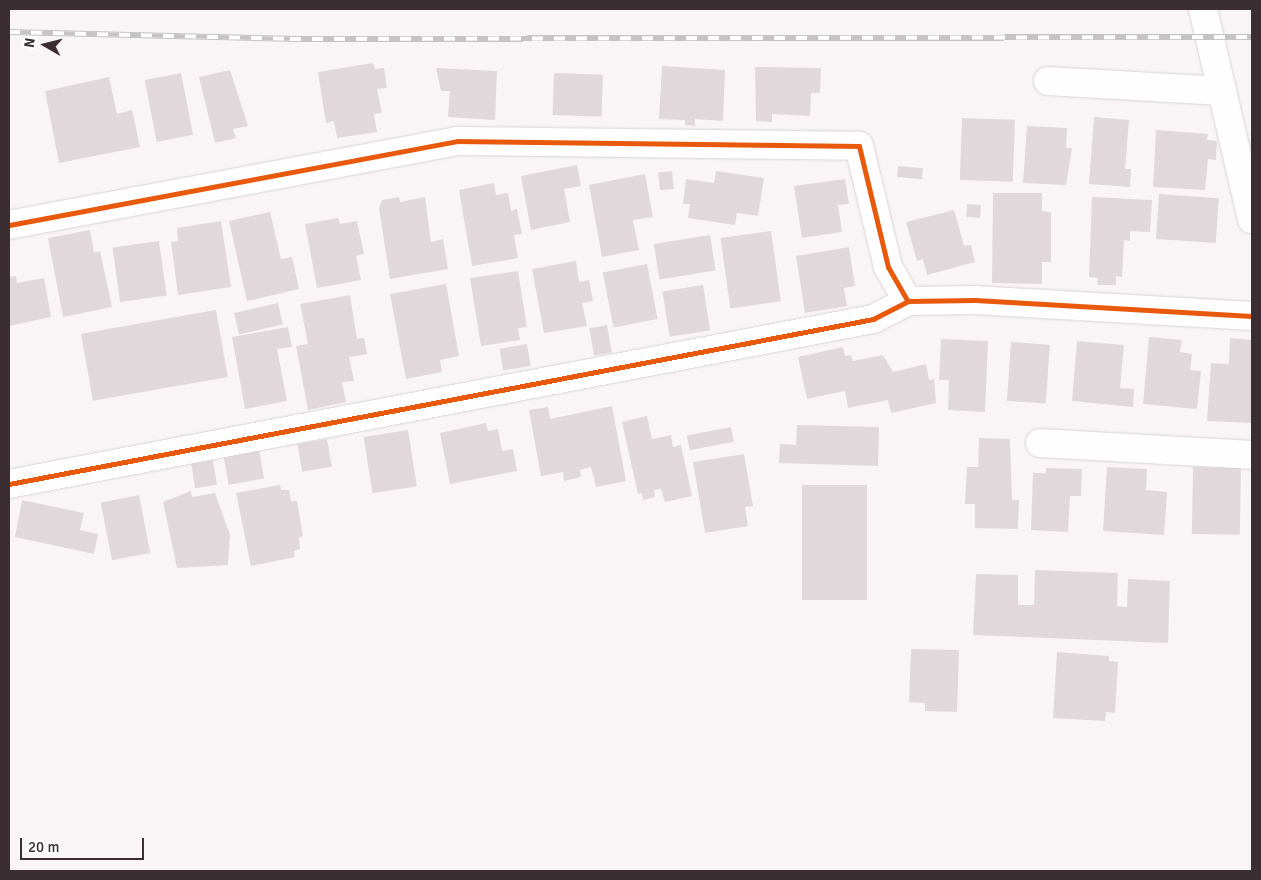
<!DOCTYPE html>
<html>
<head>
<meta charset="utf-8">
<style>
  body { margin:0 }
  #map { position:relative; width:1261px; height:880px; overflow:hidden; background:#f9f5f7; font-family:Signika,sans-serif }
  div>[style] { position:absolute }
  .building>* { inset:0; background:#e1d8dc; transform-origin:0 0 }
  .roads { filter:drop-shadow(0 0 1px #dad2d5) drop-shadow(0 0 1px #dad2d5) }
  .minor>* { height:28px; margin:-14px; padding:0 14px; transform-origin:14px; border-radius:14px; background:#fefefe }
  .rail>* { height:5.5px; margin-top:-2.75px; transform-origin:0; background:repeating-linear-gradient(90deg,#fff 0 11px,#c5c4c4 0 22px); box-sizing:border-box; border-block:1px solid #c5c4c4 }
  .cycleway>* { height:5px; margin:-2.5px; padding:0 2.5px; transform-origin:2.5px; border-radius:2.5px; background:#e8590c }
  span { translate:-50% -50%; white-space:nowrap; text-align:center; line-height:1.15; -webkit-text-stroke:4px #fff; paint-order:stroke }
  .frame { position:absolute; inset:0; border:10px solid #3b2e32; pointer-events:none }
  .north { position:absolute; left:20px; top:20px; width:50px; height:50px; -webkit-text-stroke:4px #fff; paint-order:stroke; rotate:278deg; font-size:14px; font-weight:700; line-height:20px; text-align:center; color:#3b2e32 }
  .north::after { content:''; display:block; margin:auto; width:18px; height:22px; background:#3b2e32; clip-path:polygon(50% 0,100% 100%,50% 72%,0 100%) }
  .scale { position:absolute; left:20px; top:838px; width:124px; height:22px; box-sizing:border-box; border:2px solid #3b2e32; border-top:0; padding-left:6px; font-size:15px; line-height:18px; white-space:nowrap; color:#3b2e32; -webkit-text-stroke:4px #fff; paint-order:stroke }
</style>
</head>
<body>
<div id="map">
  <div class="building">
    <i style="clip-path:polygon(373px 63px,375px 69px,384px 68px,387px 88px,377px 89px,382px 113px,374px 114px,377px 132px,337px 138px,334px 121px,326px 123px,318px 72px)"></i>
    <i style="clip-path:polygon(662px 66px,725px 70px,723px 121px,695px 119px,695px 126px,685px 125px,685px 120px,659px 119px)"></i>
    <i style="clip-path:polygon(755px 67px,821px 68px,820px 93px,811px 93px,810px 116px,772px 114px,772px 122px,756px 121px)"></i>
    <i style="clip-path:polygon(436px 68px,497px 71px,495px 120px,448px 117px,450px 91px,441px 91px)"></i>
    <i style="clip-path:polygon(230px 70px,248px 126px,233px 129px,236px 138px,215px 143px,199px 77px)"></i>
    <i style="left:181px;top:73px;width:63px;height:37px;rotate:79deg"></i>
    <i style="left:554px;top:73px;width:49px;height:42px;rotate:2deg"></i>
    <i style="clip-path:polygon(109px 77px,117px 114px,132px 110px,140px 147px,59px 163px,45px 91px)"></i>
    <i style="clip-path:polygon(1094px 117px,1129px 120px,1125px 169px,1131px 169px,1130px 187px,1089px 184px)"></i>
    <i style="left:962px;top:118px;width:53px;height:62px;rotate:2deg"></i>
    <i style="clip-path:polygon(1027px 126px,1067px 128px,1066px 148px,1072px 148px,1066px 185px,1023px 183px)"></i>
    <i style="clip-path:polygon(1156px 130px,1208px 134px,1207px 140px,1217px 141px,1216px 160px,1208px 159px,1205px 190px,1153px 187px)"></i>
    <i style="clip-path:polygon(577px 165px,581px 186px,564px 189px,570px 222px,531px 230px,521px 176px)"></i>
    <i style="left:898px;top:166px;width:25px;height:11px;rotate:5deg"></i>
    <i style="left:672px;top:171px;width:18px;height:14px;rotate:84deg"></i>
    <i style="clip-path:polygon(716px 171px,764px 178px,758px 216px,737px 213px,735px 225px,688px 218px,690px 204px,683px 204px,686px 179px,714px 183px)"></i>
    <i style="clip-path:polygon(645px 174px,653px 217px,633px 220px,639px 250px,602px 257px,589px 185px)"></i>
    <i style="clip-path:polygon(845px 179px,849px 204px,838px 205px,842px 232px,802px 238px,794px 186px)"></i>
    <i style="clip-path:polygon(494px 183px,496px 195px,508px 193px,511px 211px,517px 209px,522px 234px,514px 235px,518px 258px,472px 266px,459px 190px)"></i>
    <i style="clip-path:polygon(993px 193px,1042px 193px,1042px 211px,1051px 212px,1051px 262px,1042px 262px,1042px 284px,992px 283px)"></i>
    <i style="left:1159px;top:194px;width:60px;height:45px;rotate:4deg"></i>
    <i style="clip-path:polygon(399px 197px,400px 202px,425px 197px,431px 242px,443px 239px,448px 269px,390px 279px,379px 208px,382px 200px)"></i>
    <i style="clip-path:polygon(1092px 197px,1152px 200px,1150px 232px,1130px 231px,1130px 241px,1124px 240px,1122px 277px,1116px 276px,1116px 285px,1097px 285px,1098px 278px,1089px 277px)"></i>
    <i style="left:967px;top:204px;width:14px;height:13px;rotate:4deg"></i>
    <i style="clip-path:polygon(954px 210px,964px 246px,971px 245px,975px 262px,927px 275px,923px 259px,917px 261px,906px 222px)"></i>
    <i style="clip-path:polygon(270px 212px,281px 259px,292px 257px,299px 289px,247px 301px,229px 221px)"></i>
    <i style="clip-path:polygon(338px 218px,340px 224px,357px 221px,364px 254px,356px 256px,361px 280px,317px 288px,305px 224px)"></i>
    <i style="clip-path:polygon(221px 221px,231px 287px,178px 295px,171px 242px,178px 241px,177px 228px)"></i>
    <i style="clip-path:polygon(90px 230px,94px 253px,100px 251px,112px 307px,63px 317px,48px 238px)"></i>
    <i style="left:771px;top:231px;width:71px;height:51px;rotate:82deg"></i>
    <i style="left:710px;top:235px;width:36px;height:57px;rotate:81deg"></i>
    <i style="left:159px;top:241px;width:55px;height:47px;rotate:82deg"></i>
    <i style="clip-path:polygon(849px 247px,855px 286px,844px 288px,847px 306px,805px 313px,796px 256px)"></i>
    <i style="clip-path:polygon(576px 261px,579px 282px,589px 280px,593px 301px,582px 303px,587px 326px,544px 333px,532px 269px)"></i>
    <i style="left:647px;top:264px;width:56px;height:45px;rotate:79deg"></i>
    <i style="clip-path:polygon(518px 271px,527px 327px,518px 328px,520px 340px,481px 346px,470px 278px)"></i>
    <i style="clip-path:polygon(16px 276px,17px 283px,44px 278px,51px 317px,9px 326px,9px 277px)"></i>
    <i style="clip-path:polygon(446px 284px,459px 356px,440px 360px,442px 372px,406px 379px,390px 294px)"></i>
    <i style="left:703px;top:285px;width:46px;height:41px;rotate:81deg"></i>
    <i style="clip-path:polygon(350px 295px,357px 339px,364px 338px,367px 354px,349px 357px,354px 381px,342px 382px,346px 402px,308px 410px,296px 346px,308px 344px,300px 304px)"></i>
    <i style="left:278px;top:303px;width:22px;height:45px;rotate:77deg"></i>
    <i style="left:216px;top:310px;width:68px;height:137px;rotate:80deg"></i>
    <i style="left:607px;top:325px;width:28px;height:18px;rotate:80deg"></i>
    <i style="clip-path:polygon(288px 327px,292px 347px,277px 349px,287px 401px,245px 409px,232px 337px)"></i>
    <i style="clip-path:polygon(1149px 337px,1182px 340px,1180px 352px,1192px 354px,1190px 370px,1201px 371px,1197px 409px,1143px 404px)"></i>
    <i style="clip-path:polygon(1230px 338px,1252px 340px,1252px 423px,1207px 421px,1211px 363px,1229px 364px)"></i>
    <i style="clip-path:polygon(941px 339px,988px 341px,985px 412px,948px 410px,949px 380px,939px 380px)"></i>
    <i style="clip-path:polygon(1077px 341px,1124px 345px,1120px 388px,1134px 389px,1133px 407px,1072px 401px)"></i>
    <i style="left:1011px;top:342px;width:39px;height:59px;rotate:4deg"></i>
    <i style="left:527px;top:344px;width:22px;height:28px;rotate:80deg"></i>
    <i style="clip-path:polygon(843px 347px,845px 356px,851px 355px,853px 361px,883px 355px,893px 372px,926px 364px,929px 380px,934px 379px,936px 403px,891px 413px,888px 400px,848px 408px,845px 391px,807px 399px,798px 357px)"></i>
    <i style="clip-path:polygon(612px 406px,626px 481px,596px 487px,591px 467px,580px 470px,581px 477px,564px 481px,563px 472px,541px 476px,529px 410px,548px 407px,550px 419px)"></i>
    <i style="clip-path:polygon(647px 416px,652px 439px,671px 435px,673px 447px,681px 445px,692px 496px,665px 502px,661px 489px,654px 490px,655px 497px,643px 500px,642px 493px,638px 494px,622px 422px)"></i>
    <i style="clip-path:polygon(486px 423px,488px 431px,498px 429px,502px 451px,513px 449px,517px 471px,450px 484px,440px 433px)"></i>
    <i style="clip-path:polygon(797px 425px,879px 427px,878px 466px,779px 463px,780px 444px,796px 445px)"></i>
    <i style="left:731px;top:427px;width:15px;height:45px;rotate:79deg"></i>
    <i style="left:408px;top:430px;width:57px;height:45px;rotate:81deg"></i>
    <i style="clip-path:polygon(979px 438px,1010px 439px,1012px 500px,1019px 500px,1018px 529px,975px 528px,975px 504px,965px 504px,967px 467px,978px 467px)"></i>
    <i style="left:327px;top:439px;width:28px;height:30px;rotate:80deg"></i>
    <i style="left:259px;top:450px;width:29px;height:36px;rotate:80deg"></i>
    <i style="clip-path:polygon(744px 454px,753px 506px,745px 507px,748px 526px,705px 533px,693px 462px)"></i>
    <i style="left:213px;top:460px;width:25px;height:22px;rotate:81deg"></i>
    <i style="clip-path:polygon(1107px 467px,1147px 469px,1146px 490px,1167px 492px,1164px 535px,1103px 531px)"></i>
    <i style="left:1193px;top:467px;width:48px;height:67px;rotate:1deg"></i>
    <i style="clip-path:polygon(1046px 468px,1082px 469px,1081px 496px,1070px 496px,1068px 532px,1031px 530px,1033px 473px,1046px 473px)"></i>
    <i style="clip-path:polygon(280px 485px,281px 490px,289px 490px,291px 501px,297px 501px,303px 536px,299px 538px,300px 549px,294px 551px,295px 557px,251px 566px,236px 493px)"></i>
    <i style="left:802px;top:485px;width:65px;height:115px"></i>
    <i style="clip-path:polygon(191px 491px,192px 497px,215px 493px,230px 535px,228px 565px,177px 568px,163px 502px)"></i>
    <i style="left:139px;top:495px;width:59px;height:39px;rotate:79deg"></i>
    <i style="clip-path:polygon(22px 500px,84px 513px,80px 530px,98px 534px,94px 554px,15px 537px)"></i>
    <i style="clip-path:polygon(1035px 570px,1118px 573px,1117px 606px,1127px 607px,1128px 579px,1170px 581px,1168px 643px,973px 635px,976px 574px,1018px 575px,1018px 605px,1034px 605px)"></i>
    <i style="clip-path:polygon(911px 649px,959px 650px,957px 712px,925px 711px,925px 703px,909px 702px)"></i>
    <i style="clip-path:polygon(1057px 652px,1109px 656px,1109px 661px,1118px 662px,1115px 713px,1106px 712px,1105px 721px,1053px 718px)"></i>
  </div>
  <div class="roads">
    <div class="minor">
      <i style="left:1203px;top:9px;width:216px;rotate:76.9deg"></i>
      <i style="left:1048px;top:81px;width:174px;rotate:3.3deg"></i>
      <i style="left:9px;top:225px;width:456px;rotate:-10.6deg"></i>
      <i style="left:457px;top:141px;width:402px;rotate:0.7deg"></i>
      <i style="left:859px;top:146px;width:124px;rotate:76.5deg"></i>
      <i style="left:888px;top:267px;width:39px;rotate:60deg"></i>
      <i style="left:908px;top:301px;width:67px;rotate:-0.9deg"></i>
      <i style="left:975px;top:300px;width:277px;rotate:3.3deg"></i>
      <i style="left:1040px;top:443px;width:212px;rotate:3.2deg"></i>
      <i style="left:9px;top:484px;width:880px;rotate:-10.81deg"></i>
      <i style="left:873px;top:319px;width:39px;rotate:-27deg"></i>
    </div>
  </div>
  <div class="rail">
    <i style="left:9px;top:32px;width:281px;rotate:1.4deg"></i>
    <i style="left:290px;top:39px;width:962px;rotate:-0.12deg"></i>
  </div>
  <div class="cycleway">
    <i style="left:9px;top:225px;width:456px;rotate:-10.6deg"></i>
    <i style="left:457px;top:141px;width:402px;rotate:0.7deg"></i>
    <i style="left:859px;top:146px;width:124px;rotate:76.5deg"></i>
    <i style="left:888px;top:267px;width:39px;rotate:60deg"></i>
    <i style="left:908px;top:301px;width:67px;rotate:-0.9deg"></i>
    <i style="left:975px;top:300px;width:277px;rotate:3.3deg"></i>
    <i style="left:9px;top:484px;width:880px;rotate:-10.81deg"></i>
    <i style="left:873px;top:319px;width:39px;rotate:-27deg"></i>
  </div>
  <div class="frame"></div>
  <div class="north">N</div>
  <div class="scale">20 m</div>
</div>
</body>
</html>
